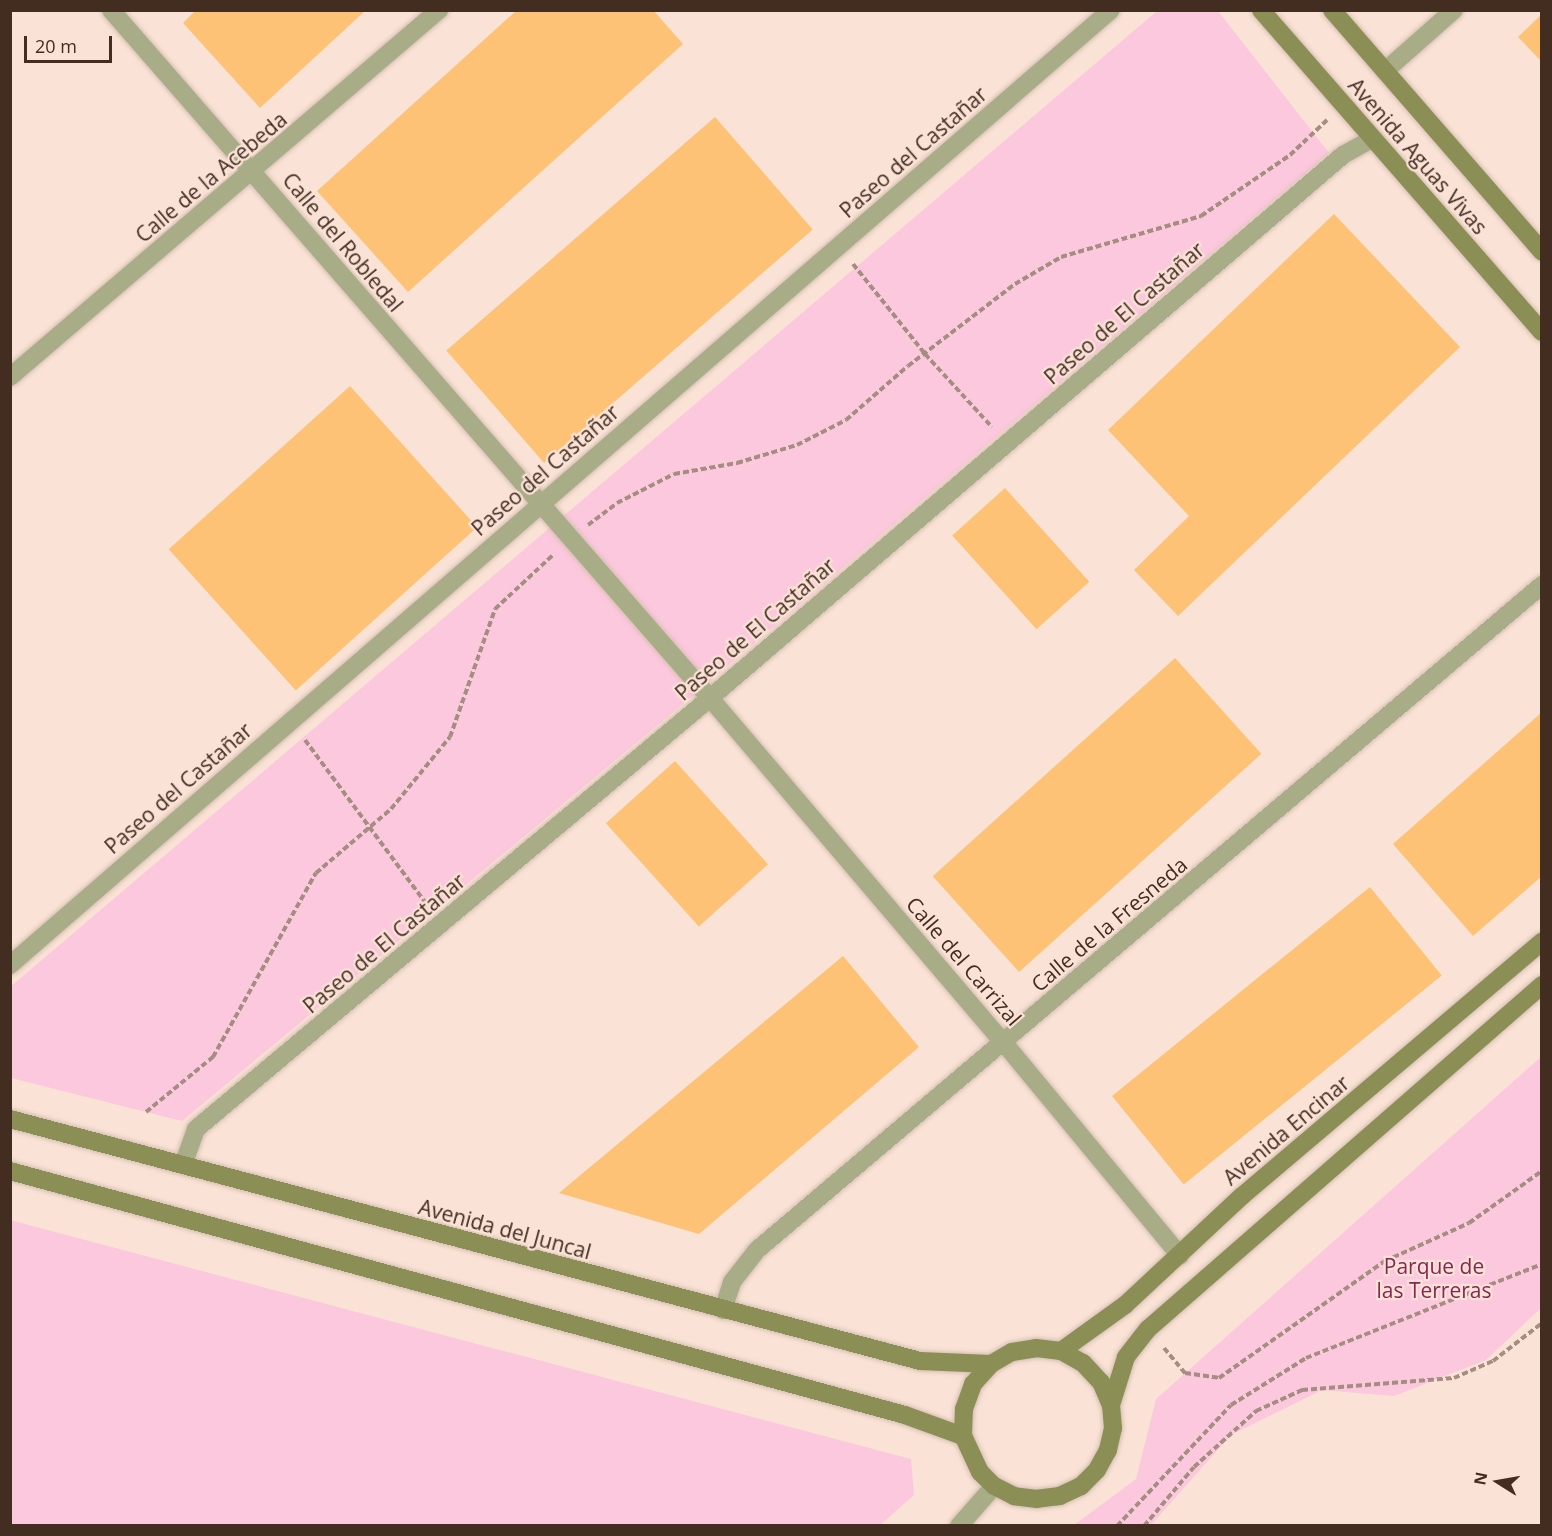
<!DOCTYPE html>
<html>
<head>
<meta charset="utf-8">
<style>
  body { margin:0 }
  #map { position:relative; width:1552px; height:1536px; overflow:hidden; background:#fae3d6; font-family:"Open Sans",sans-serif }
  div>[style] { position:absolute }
  .green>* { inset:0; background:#fcc8dd }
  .building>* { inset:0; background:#fdc276; transform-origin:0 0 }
  .path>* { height:4px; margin-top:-2px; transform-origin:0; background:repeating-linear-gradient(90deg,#a58e81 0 6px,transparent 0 9px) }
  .roads { filter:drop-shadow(0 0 2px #d5bfb2) drop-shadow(0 0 2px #d5bfb2) }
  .street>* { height:18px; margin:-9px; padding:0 9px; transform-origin:9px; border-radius:9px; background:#a9ad87 }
  .secondary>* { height:18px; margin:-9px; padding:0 9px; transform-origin:9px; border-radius:9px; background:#8b8f56 }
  span { translate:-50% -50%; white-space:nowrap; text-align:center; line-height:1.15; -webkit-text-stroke:4.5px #fae3d6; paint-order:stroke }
  .street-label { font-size:21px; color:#432d20 }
  .park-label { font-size:21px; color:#892459 }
  .frame { position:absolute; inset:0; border:12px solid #432d20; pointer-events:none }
  .north { position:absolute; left:1468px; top:1452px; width:60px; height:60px; -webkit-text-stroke:4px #fae3d6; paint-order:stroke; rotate:281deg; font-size:16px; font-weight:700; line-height:24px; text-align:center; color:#432d20 }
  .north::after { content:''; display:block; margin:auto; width:21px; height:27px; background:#432d20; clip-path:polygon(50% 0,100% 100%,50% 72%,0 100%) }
  .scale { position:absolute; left:24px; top:36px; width:88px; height:27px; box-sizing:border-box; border:3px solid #432d20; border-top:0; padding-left:8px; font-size:18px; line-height:21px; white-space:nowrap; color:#432d20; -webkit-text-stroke:4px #fae3d6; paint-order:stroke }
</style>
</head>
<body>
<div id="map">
  <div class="green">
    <i style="clip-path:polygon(1157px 11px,1218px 11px,1329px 153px,689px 699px,182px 1121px,11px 1078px,10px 987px)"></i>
    <i style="clip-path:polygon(1541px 1057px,1541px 1308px,1486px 1360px,1394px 1396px,1322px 1390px,1231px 1435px,1151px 1525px,1074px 1525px,1136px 1479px,1156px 1399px)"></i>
    <i style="clip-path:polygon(10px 1220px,911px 1459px,914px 1495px,879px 1526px,11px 1525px)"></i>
  </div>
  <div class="building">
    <i style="clip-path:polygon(196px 10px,366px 10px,260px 108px,183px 23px)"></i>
    <i style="clip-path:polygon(517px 10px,653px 10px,683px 44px,408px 292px,317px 191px)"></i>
    <i style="clip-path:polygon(1542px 14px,1542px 62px,1518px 37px)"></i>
    <i style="left:715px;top:117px;width:149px;height:356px;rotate:49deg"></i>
    <i style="clip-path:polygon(1334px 214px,1460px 347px,1178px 616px,1134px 570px,1189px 516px,1108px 430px)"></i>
    <i style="left:350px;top:386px;width:190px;height:244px;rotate:48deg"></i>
    <i style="left:1005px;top:488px;width:126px;height:71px;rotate:48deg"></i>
    <i style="left:1175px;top:658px;width:129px;height:326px;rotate:48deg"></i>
    <i style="clip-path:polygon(1542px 712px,1542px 876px,1473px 936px,1393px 844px)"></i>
    <i style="left:675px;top:761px;width:139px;height:93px;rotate:48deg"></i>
    <i style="left:1370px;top:887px;width:114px;height:332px;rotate:51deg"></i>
    <i style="clip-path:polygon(843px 956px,919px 1047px,699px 1234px,559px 1193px)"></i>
  </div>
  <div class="path">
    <i style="left:853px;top:264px;width:115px;rotate:51.3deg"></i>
    <i style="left:925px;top:354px;width:99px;rotate:47.5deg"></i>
    <i style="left:588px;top:525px;width:36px;rotate:-37deg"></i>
    <i style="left:617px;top:503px;width:64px;rotate:-27deg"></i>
    <i style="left:674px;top:474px;width:64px;rotate:-9.9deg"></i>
    <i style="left:737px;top:463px;width:63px;rotate:-16.7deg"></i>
    <i style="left:797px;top:445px;width:55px;rotate:-27deg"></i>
    <i style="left:846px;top:420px;width:82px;rotate:-41.1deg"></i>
    <i style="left:908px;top:366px;width:135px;rotate:-37.5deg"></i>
    <i style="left:1015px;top:284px;width:53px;rotate:-30.4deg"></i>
    <i style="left:1061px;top:257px;width:146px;rotate:-16.3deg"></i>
    <i style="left:1201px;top:216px;width:108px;rotate:-34.4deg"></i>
    <i style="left:1290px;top:155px;width:51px;rotate:-43.4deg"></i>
    <i style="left:305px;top:740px;width:205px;rotate:53.5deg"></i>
    <i style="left:146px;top:1112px;width:87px;rotate:-39.4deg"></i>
    <i style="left:213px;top:1057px;width:211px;rotate:-60.8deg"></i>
    <i style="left:316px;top:873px;width:99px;rotate:-40.5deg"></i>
    <i style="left:391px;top:809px;width:93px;rotate:-50.7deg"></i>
    <i style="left:450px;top:737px;width:136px;rotate:-70.6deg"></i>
    <i style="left:495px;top:609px;width:79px;rotate:-43deg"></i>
    <i style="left:1164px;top:1348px;width:33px;rotate:50deg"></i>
    <i style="left:1185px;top:1373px;width:34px;rotate:8deg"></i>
    <i style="left:1219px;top:1378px;width:203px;rotate:-35.2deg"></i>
    <i style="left:1385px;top:1261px;width:92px;rotate:-24.3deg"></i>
    <i style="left:1469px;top:1223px;width:90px;rotate:-35.5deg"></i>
    <i style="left:1117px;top:1526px;width:166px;rotate:-46.7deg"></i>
    <i style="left:1231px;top:1405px;width:89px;rotate:-32.1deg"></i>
    <i style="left:1306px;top:1358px;width:254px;rotate:-21.7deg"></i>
    <i style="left:1144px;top:1526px;width:77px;rotate:-49.7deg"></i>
    <i style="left:1194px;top:1467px;width:84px;rotate:-42.1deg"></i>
    <i style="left:1256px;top:1411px;width:51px;rotate:-24.5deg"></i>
    <i style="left:1302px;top:1390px;width:152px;rotate:-4.5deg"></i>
    <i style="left:1454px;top:1378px;width:43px;rotate:-23.6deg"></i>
    <i style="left:1493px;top:1361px;width:62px;rotate:-37.8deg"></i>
  </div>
  <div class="roads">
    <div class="street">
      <i style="left:111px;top:10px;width:912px;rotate:48.96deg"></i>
      <i style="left:710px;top:698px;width:453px;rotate:49.6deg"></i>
      <i style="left:1004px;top:1043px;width:276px;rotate:50.4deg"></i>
      <i style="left:1385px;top:71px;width:92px;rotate:-41.5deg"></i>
      <i style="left:10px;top:377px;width:565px;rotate:-40.55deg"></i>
      <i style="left:10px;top:965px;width:1457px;rotate:-40.94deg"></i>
      <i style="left:183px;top:1165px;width:38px;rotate:-70deg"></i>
      <i style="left:196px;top:1129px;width:671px;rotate:-39.98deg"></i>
      <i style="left:710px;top:698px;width:834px;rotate:-40.62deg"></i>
      <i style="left:1343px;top:155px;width:33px;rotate:-29deg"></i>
      <i style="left:723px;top:1310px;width:29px;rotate:-72deg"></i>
      <i style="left:732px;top:1282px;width:41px;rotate:-52deg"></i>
      <i style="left:757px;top:1250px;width:1029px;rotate:-40.27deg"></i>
      <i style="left:959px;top:1526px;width:53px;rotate:-48.8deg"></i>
    </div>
    <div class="secondary">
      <i style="left:1261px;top:10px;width:427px;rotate:48.9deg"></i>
      <i style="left:1332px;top:10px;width:320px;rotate:49deg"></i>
      <i style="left:10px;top:1119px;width:942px;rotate:14.89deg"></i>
      <i style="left:920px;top:1361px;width:71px;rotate:2.4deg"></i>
      <i style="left:991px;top:1364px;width:24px;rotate:-30deg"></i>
      <i style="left:1012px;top:1352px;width:24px;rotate:-9deg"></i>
      <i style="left:1036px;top:1348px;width:25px;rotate:7deg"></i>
      <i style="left:1061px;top:1351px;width:25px;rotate:29deg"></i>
      <i style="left:1083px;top:1363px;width:26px;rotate:47deg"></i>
      <i style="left:1101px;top:1382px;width:25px;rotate:67deg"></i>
      <i style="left:1111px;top:1405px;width:23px;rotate:85deg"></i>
      <i style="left:1113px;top:1428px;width:23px;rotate:103deg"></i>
      <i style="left:1108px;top:1450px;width:23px;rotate:119deg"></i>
      <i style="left:1097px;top:1470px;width:23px;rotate:135deg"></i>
      <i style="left:1081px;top:1486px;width:23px;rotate:155deg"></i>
      <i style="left:1060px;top:1496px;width:23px;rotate:173deg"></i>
      <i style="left:1037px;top:1499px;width:23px;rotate:-173deg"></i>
      <i style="left:1014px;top:1496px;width:22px;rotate:-153deg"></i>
      <i style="left:994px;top:1486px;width:20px;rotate:-135deg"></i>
      <i style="left:980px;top:1472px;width:40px;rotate:-115deg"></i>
      <i style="left:963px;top:1436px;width:27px;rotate:-88deg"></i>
      <i style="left:964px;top:1409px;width:27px;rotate:-70deg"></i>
      <i style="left:973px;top:1384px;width:27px;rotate:-48deg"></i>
      <i style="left:10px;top:1171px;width:928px;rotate:15.25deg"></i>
      <i style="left:905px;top:1415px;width:62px;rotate:19.9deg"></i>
      <i style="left:1061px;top:1351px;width:79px;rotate:-35.7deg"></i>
      <i style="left:1125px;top:1305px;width:160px;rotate:-43deg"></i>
      <i style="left:1242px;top:1196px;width:393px;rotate:-40.3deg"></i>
      <i style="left:1111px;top:1405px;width:50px;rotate:-72.6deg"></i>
      <i style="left:1126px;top:1357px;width:36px;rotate:-52deg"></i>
      <i style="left:1148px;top:1329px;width:523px;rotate:-41.12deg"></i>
    </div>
  </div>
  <div class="street-label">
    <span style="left:913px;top:152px;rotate:-41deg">Paseo del Castañar</span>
    <span style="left:1418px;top:156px;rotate:49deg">Avenida Aguas Vivas</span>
    <span style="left:211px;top:177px;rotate:-40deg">Calle de la Acebeda</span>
    <span style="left:343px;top:242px;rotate:50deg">Calle del Robledal</span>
    <span style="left:1124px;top:313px;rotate:-41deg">Paseo de El Castañar</span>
    <span style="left:545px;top:470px;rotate:-41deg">Paseo del Castañar</span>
    <span style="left:755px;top:629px;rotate:-41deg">Paseo de El Castañar</span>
    <span style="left:178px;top:788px;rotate:-41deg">Paseo del Castañar</span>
    <span style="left:1109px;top:924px;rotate:-40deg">Calle de la Fresneda</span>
    <span style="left:384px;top:943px;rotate:-40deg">Paseo de El Castañar</span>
    <span style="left:964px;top:961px;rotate:49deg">Calle del Carrizal</span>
    <span style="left:1286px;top:1130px;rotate:-40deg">Avenida Encinar</span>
    <span style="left:505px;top:1229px;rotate:15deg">Avenida del Juncal</span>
  </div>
  <div class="park-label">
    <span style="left:1434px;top:1278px">Parque de<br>las Terreras</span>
  </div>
  <div class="frame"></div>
  <div class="north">N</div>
  <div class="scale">20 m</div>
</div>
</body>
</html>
